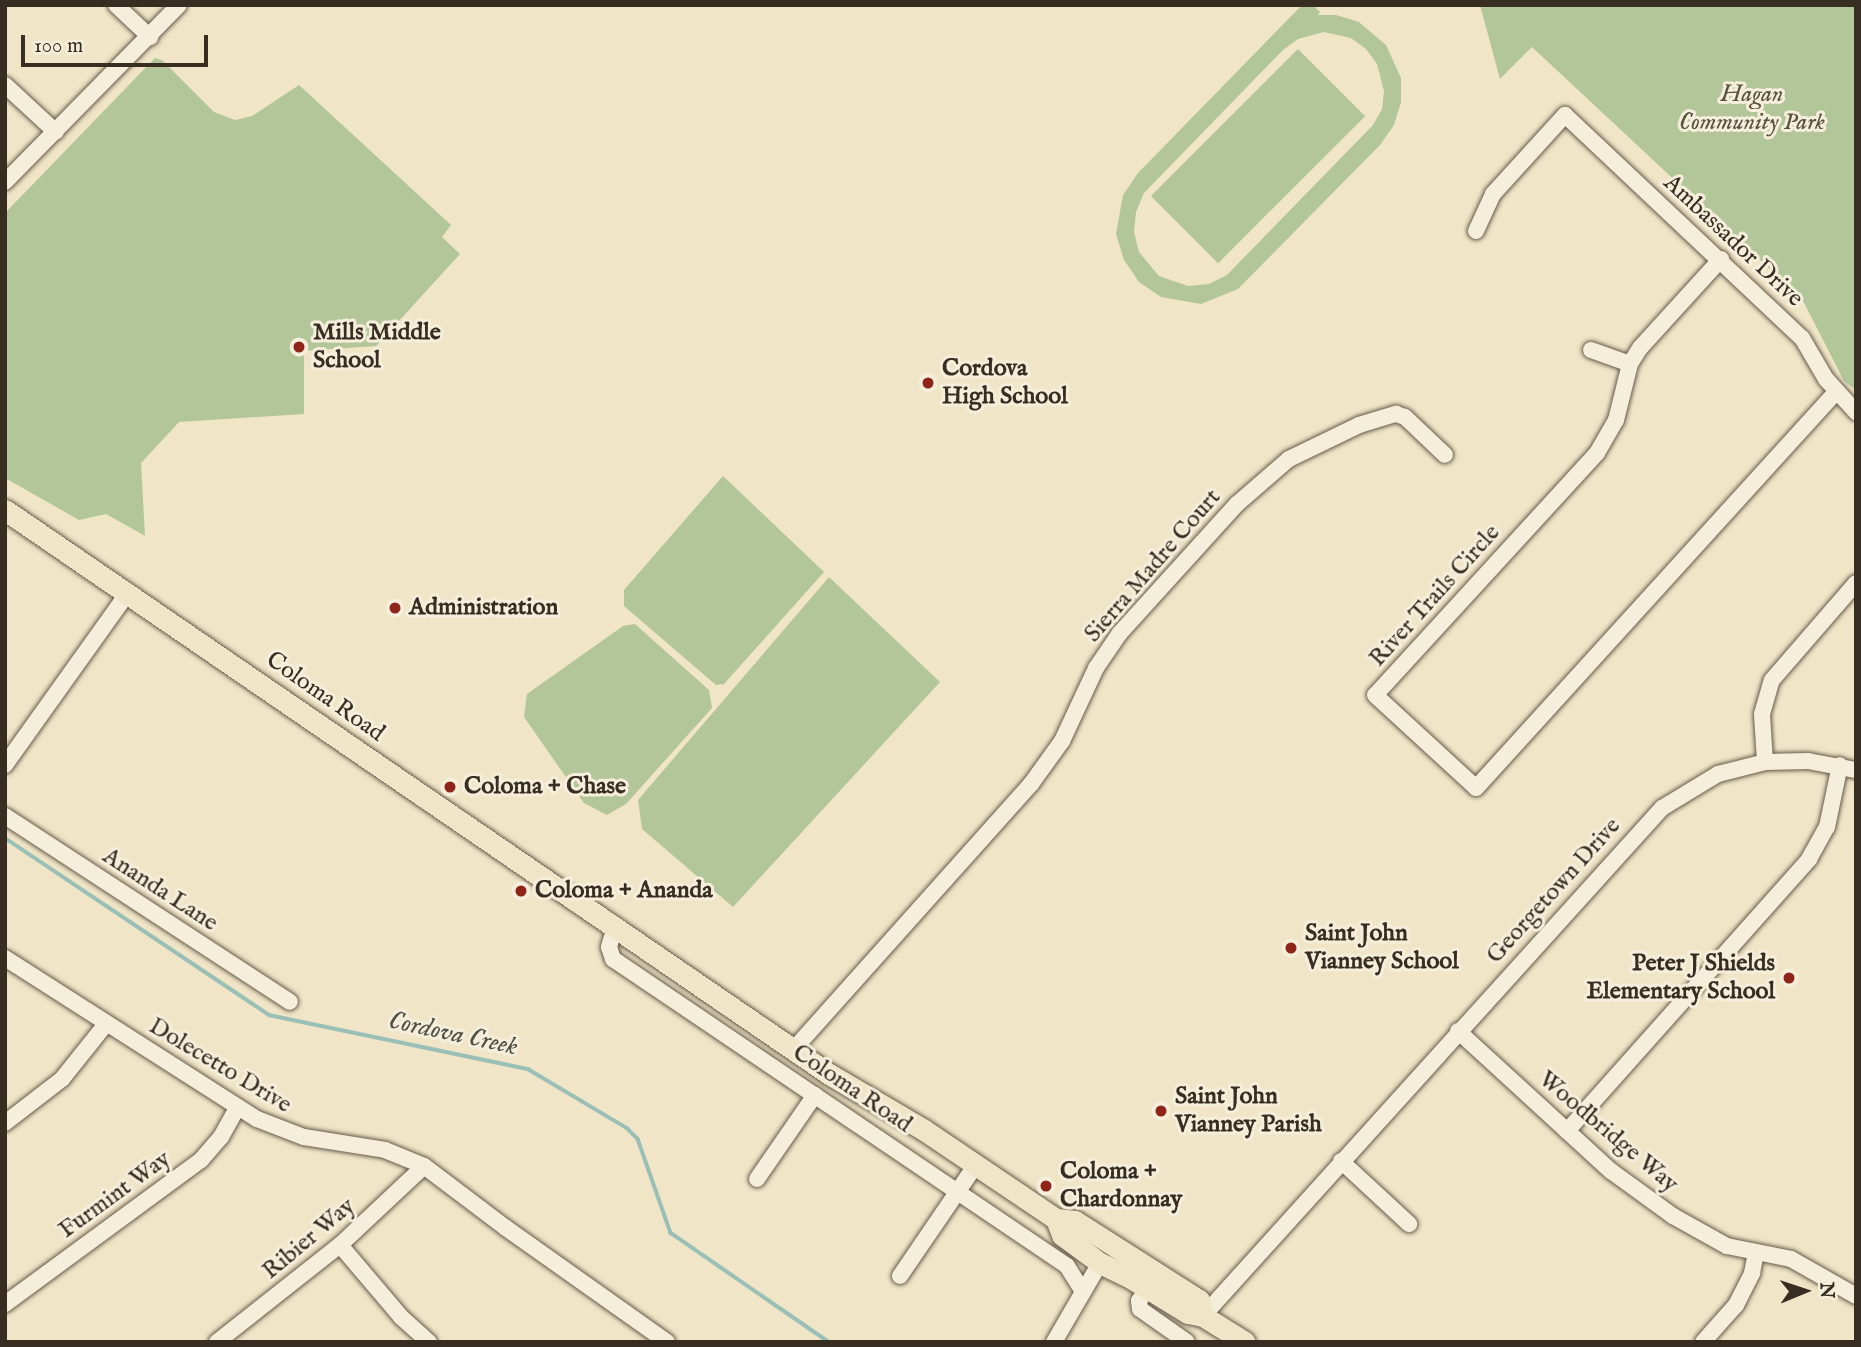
<!DOCTYPE html>
<html>
<head>
<meta charset="utf-8">
<style>
  body { margin:0 }
  #map { position:relative; width:1861px; height:1347px; overflow:hidden; background:#f0e5c7; font-family:"IM FELL English",serif }
  div>[style] { position:absolute }
  .green>* { inset:0; background:#b3c69a; transform-origin:0 0 }
  .stream>* { height:3.5px; margin:-1.75px; padding:0 1.75px; transform-origin:1.75px; border-radius:1.75px; background:#9abfb7 }
  .roads { filter:drop-shadow(0 0 2px #665b4a) drop-shadow(0 0 2px #665b4a) }
  .minor>* { height:16px; margin:-8px; padding:0 8px; transform-origin:8px; border-radius:8px; background:#f5eedb }
  .major>* { height:21px; margin:-10.5px; padding:0 10.5px; transform-origin:10.5px; border-radius:10.5px; background:#f0e5c7 }
  .dots>* { width:19px; height:19px; translate:-50% -50%; box-sizing:border-box; border:4px solid #f5eedb; border-radius:50% }
  span { translate:-50% -50%; white-space:nowrap; text-align:center; line-height:1.15; -webkit-text-stroke:6px #f5eedb; paint-order:stroke }
  .park-label { font-size:24px; color:#57533f; font-style:italic }
  .street-label { font-size:24px; color:#382d21 }
  .poi-label { font-size:24px; color:#382d21; font-weight:700 }
  .left { translate:0 -50%; text-align:left }
  .right { translate:-100% -50%; text-align:right }
  .water-label { font-size:26px; color:#505246; font-style:italic }
  .frame { position:absolute; inset:0; border:7px solid #382d21; pointer-events:none }
  .north { position:absolute; left:1770px; top:1256px; width:70px; height:70px; -webkit-text-stroke:5px #f5eedb; paint-order:stroke; rotate:88deg; font-size:19px; font-weight:700; line-height:28px; text-align:center; color:#382d21 }
  .north::after { content:''; display:block; margin:auto; width:24px; height:32px; background:#382d21; clip-path:polygon(50% 0,100% 100%,50% 72%,0 100%) }
  .scale { position:absolute; left:21px; top:35px; width:187px; height:32px; box-sizing:border-box; border:4px solid #382d21; border-top:0; padding-left:9px; font-size:21px; line-height:24px; white-space:nowrap; color:#382d21; -webkit-text-stroke:5px #f5eedb; paint-order:stroke }
</style>
</head>
<body>
<div id="map">
  <div class="green">
    <i style="clip-path:polygon(evenodd,1302px 5px,1313px 5px,1320px 12px,1318px 15px,1336px 15px,1359px 22px,1386px 45px,1401px 78px,1401px 102px,1394px 125px,1380px 145px,1238px 289px,1201px 304px,1161px 297px,1139px 282px,1124px 260px,1116px 234px,1123px 195px,1138px 173px,1302px 5px,1324px 32px,1351px 38px,1366px 49px,1377px 64px,1384px 91px,1382px 109px,1373px 125px,1227px 275px,1209px 284px,1188px 286px,1159px 276px,1139px 252px,1134px 232px,1136px 212px,1144px 193px,1283px 50px,1298px 39px,1324px 32px)"></i>
    <i style="clip-path:polygon(1480px 5px,1856px 5px,1856px 390px,1844px 381px,1802px 299px,1532px 47px,1500px 79px)"></i>
    <i style="left:1298px;top:49px;width:95px;height:208px;rotate:45deg"></i>
    <i style="clip-path:polygon(155px 58px,162px 60px,214px 112px,235px 120px,252px 116px,299px 85px,451px 225px,442px 237px,460px 254px,376px 346px,304px 351px,304px 414px,179px 422px,141px 463px,145px 536px,106px 514px,79px 520px,5px 478px,5px 213px)"></i>
    <i style="clip-path:polygon(723px 476px,824px 572px,724px 684px,716px 685px,624px 606px,624px 590px)"></i>
    <i style="clip-path:polygon(829px 577px,940px 682px,733px 907px,642px 829px,638px 800px)"></i>
    <i style="clip-path:polygon(635px 624px,709px 690px,712px 708px,626px 804px,607px 815px,584px 803px,524px 717px,527px 694px,623px 626px)"></i>
  </div>
  <div class="stream">
    <i style="left:5px;top:838px;width:318px;rotate:33.8deg"></i>
    <i style="left:269px;top:1015px;width:265px;rotate:11.8deg"></i>
    <i style="left:528px;top:1069px;width:115px;rotate:30.8deg"></i>
    <i style="left:627px;top:1128px;width:16px;rotate:45deg"></i>
    <i style="left:638px;top:1139px;width:100px;rotate:70.7deg"></i>
    <i style="left:671px;top:1233px;width:192px;rotate:34.6deg"></i>
  </div>
  <div class="roads">
    <div class="minor">
      <i style="left:116px;top:5px;width:47px;rotate:43.3deg"></i>
      <i style="left:5px;top:85px;width:69px;rotate:42.7deg"></i>
      <i style="left:5px;top:182px;width:248px;rotate:-45.5deg"></i>
      <i style="left:1476px;top:231px;width:41px;rotate:-65.3deg"></i>
      <i style="left:1493px;top:194px;width:107px;rotate:-47.7deg"></i>
      <i style="left:1565px;top:115px;width:325px;rotate:43.3deg"></i>
      <i style="left:1802px;top:338px;width:48px;rotate:59.7deg"></i>
      <i style="left:1826px;top:379px;width:45px;rotate:47.7deg"></i>
      <i style="left:1721px;top:259px;width:120px;rotate:132.3deg"></i>
      <i style="left:1640px;top:348px;width:19px;rotate:122deg"></i>
      <i style="left:1630px;top:364px;width:58px;rotate:104deg"></i>
      <i style="left:1616px;top:420px;width:38px;rotate:120deg"></i>
      <i style="left:1597px;top:453px;width:328px;rotate:132.5deg"></i>
      <i style="left:1375px;top:695px;width:137px;rotate:42.6deg"></i>
      <i style="left:1476px;top:788px;width:535px;rotate:-47.73deg"></i>
      <i style="left:1591px;top:350px;width:41px;rotate:19.7deg"></i>
      <i style="left:1765px;top:762px;width:48px;rotate:-93.6deg"></i>
      <i style="left:1762px;top:714px;width:35px;rotate:-74deg"></i>
      <i style="left:1772px;top:680px;width:128px;rotate:-49.1deg"></i>
      <i style="left:5px;top:765px;width:210px;rotate:-54.5deg"></i>
      <i style="left:5px;top:816px;width:340px;rotate:33.1deg"></i>
      <i style="left:615px;top:927px;width:21px;rotate:107deg"></i>
      <i style="left:609px;top:947px;width:13px;rotate:72deg"></i>
      <i style="left:613px;top:959px;width:548px;rotate:34.07deg"></i>
      <i style="left:1067px;top:1266px;width:28px;rotate:58deg"></i>
      <i style="left:5px;top:958px;width:299px;rotate:32.6deg"></i>
      <i style="left:257px;top:1119px;width:50px;rotate:21deg"></i>
      <i style="left:304px;top:1137px;width:82px;rotate:9.1deg"></i>
      <i style="left:385px;top:1150px;width:42px;rotate:22.3deg"></i>
      <i style="left:424px;top:1166px;width:103px;rotate:37.1deg"></i>
      <i style="left:506px;top:1228px;width:197px;rotate:35.3deg"></i>
      <i style="left:1458px;top:1031px;width:207px;rotate:42.5deg"></i>
      <i style="left:1611px;top:1171px;width:77px;rotate:36deg"></i>
      <i style="left:1673px;top:1216px;width:62px;rotate:29.1deg"></i>
      <i style="left:1727px;top:1246px;width:65px;rotate:11.5deg"></i>
      <i style="left:1791px;top:1259px;width:75px;rotate:29.6deg"></i>
      <i style="left:794px;top:1049px;width:356px;rotate:-48.2deg"></i>
      <i style="left:1031px;top:784px;width:53px;rotate:-54.2deg"></i>
      <i style="left:1062px;top:741px;width:81px;rotate:-65deg"></i>
      <i style="left:1096px;top:668px;width:42px;rotate:-55.6deg"></i>
      <i style="left:1120px;top:633px;width:174px;rotate:-47.8deg"></i>
      <i style="left:1237px;top:504px;width:69px;rotate:-40.9deg"></i>
      <i style="left:1289px;top:459px;width:78px;rotate:-25.9deg"></i>
      <i style="left:1359px;top:425px;width:39px;rotate:-17deg"></i>
      <i style="left:1396px;top:414px;width:9px;rotate:18deg"></i>
      <i style="left:1405px;top:417px;width:55px;rotate:43.5deg"></i>
      <i style="left:5px;top:1123px;width:72px;rotate:-37.7deg"></i>
      <i style="left:62px;top:1079px;width:70px;rotate:-51.3deg"></i>
      <i style="left:1567px;top:1131px;width:364px;rotate:-48.3deg"></i>
      <i style="left:1809px;top:859px;width:37px;rotate:-61deg"></i>
      <i style="left:1827px;top:827px;width:63px;rotate:-78.2deg"></i>
      <i style="left:1341px;top:1161px;width:93px;rotate:42.8deg"></i>
      <i style="left:757px;top:1179px;width:102px;rotate:-55.4deg"></i>
      <i style="left:340px;top:1245px;width:94px;rotate:49.7deg"></i>
      <i style="left:401px;top:1317px;width:38px;rotate:42deg"></i>
      <i style="left:900px;top:1276px;width:133px;rotate:-55.7deg"></i>
      <i style="left:1148px;top:1288px;width:16px;rotate:125deg"></i>
      <i style="left:1139px;top:1301px;width:8px;rotate:83deg"></i>
      <i style="left:1140px;top:1309px;width:57px;rotate:35.1deg"></i>
      <i style="left:5px;top:1304px;width:243px;rotate:-36.3deg"></i>
      <i style="left:201px;top:1160px;width:30px;rotate:-49deg"></i>
      <i style="left:221px;top:1137px;width:33px;rotate:-61deg"></i>
      <i style="left:1203px;top:1316px;width:685px;rotate:-47.9deg"></i>
      <i style="left:1662px;top:808px;width:66px;rotate:-31.3deg"></i>
      <i style="left:1718px;top:774px;width:49px;rotate:-14.3deg"></i>
      <i style="left:1765px;top:762px;width:43px;rotate:-1.3deg"></i>
      <i style="left:1808px;top:761px;width:49px;rotate:10.6deg"></i>
      <i style="left:217px;top:1342px;width:157px;rotate:-38.3deg"></i>
      <i style="left:340px;top:1245px;width:115px;rotate:-43.2deg"></i>
      <i style="left:1054px;top:1342px;width:91px;rotate:-59.8deg"></i>
      <i style="left:1703px;top:1342px;width:50px;rotate:-48.3deg"></i>
      <i style="left:1736px;top:1305px;width:36px;rotate:-63deg"></i>
      <i style="left:1752px;top:1273px;width:20px;rotate:-79deg"></i>
    </div>
    <div class="major">
      <i style="left:5px;top:510px;width:999px;rotate:34.39deg"></i>
      <i style="left:829px;top:1074px;width:110px;rotate:30.5deg"></i>
      <i style="left:924px;top:1130px;width:159px;rotate:34deg"></i>
      <i style="left:1056px;top:1219px;width:19px;rotate:6deg"></i>
      <i style="left:1075px;top:1221px;width:147px;rotate:32.5deg"></i>
      <i style="left:1199px;top:1300px;width:16px;rotate:76deg"></i>
      <i style="left:1056px;top:1219px;width:17px;rotate:69deg"></i>
      <i style="left:1062px;top:1235px;width:47px;rotate:36.4deg"></i>
      <i style="left:1100px;top:1263px;width:32px;rotate:26deg"></i>
      <i style="left:1129px;top:1277px;width:69px;rotate:31.4deg"></i>
      <i style="left:1188px;top:1313px;width:15px;rotate:11deg"></i>
      <i style="left:1203px;top:1316px;width:49px;rotate:31.8deg"></i>
    </div>
  </div>
  <div class="dots">
    <i style="left:299px;top:347px;background:#8f2418"></i>
    <i style="left:928px;top:383px;background:#8f2418"></i>
    <i style="left:395px;top:608px;background:#8f2418"></i>
    <i style="left:450px;top:787px;background:#8f2418"></i>
    <i style="left:521px;top:891px;background:#8f2418"></i>
    <i style="left:1291px;top:948px;background:#8f2418"></i>
    <i style="left:1789px;top:978px;background:#8f2418"></i>
    <i style="left:1161px;top:1111px;background:#8f2418"></i>
    <i style="left:1046px;top:1186px;background:#8f2418"></i>
  </div>
  <div class="park-label">
    <span style="left:1752px;top:109px">Hagan<br>Community Park</span>
  </div>
  <div class="street-label">
    <span style="left:1733px;top:241px;rotate:43deg">Ambassador Drive</span>
    <span style="left:1153px;top:566px;rotate:-49deg">Sierra Madre Court</span>
    <span style="left:1435px;top:596px;rotate:-48deg">River Trails Circle</span>
    <span style="left:325px;top:697px;rotate:35deg">Coloma Road</span>
    <span style="left:160px;top:890px;rotate:33deg">Ananda Lane</span>
    <span style="left:1554px;top:891px;rotate:-48deg">Georgetown Drive</span>
    <span style="left:220px;top:1066px;rotate:31deg">Dolecetto Drive</span>
    <span style="left:852px;top:1089px;rotate:34deg">Coloma Road</span>
    <span style="left:1608px;top:1132px;rotate:40deg">Woodbridge Way</span>
    <span style="left:115px;top:1195px;rotate:-36deg">Furmint Way</span>
    <span style="left:309px;top:1239px;rotate:-40deg">Ribier Way</span>
  </div>
  <div class="poi-label">
    <span class="left" style="left:313px;top:347px">Mills Middle<br>School</span>
    <span class="left" style="left:942px;top:383px">Cordova<br>High School</span>
    <span class="left" style="left:409px;top:608px">Administration</span>
    <span class="left" style="left:464px;top:787px">Coloma + Chase</span>
    <span class="left" style="left:535px;top:891px">Coloma + Ananda</span>
    <span class="left" style="left:1305px;top:948px">Saint John<br>Vianney School</span>
    <span class="right" style="left:1775px;top:978px">Peter J Shields<br>Elementary School</span>
    <span class="left" style="left:1175px;top:1111px">Saint John<br>Vianney Parish</span>
    <span class="left" style="left:1060px;top:1186px">Coloma +<br>Chardonnay</span>
  </div>
  <div class="water-label">
    <span style="left:453px;top:1034px;rotate:12deg">Cordova Creek</span>
  </div>
  <div class="frame"></div>
  <div class="north">N</div>
  <div class="scale">100 m</div>
</div>
</body>
</html>
